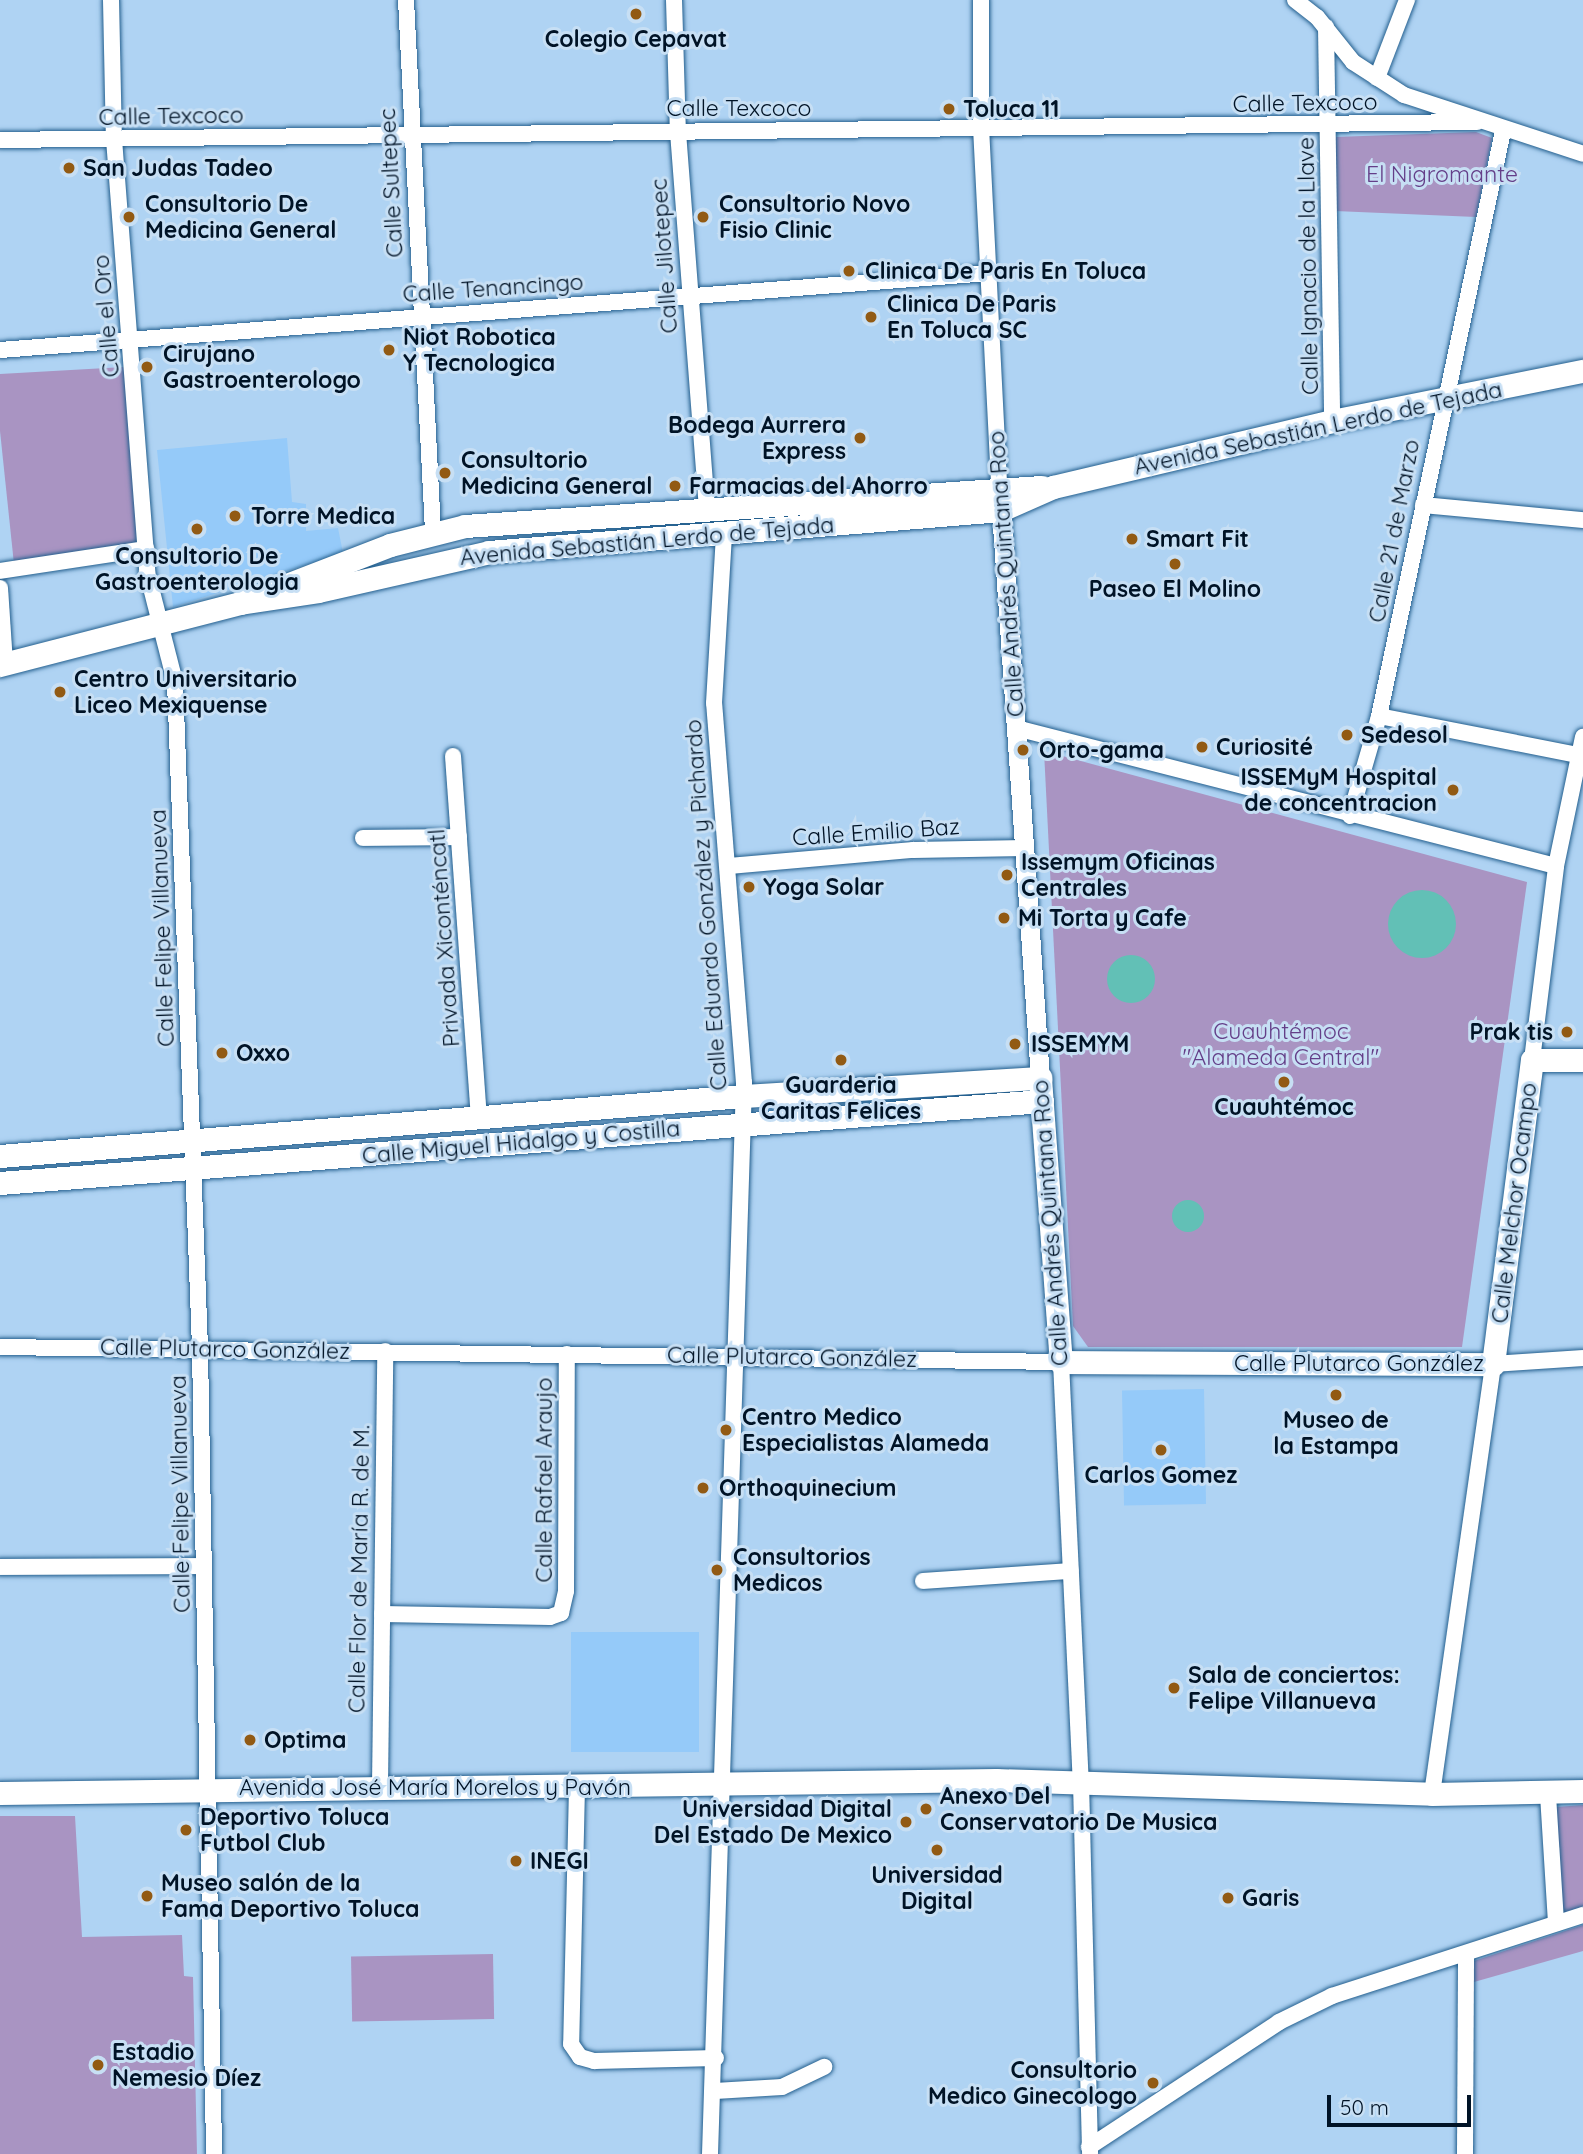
<!DOCTYPE html>
<html>
<head>
<meta charset="utf-8">
<style>
  body { margin:0 }
  #map { position:relative; width:1583px; height:2154px; overflow:hidden; background:#afd3f3; font-family:Quicksand,sans-serif }
  div>[style] { position:absolute }
  .built>* { inset:0; background:#95caf9; transform-origin:0 0 }
  .green>* { inset:0; background:#a994c2; transform-origin:0 0 }
  .water>* { inset:0; background:#62c0b6 }
  .round { border-radius:50% }
  .roads { filter:drop-shadow(0 0 2px #235f8e) drop-shadow(0 0 2px #235f8e) }
  .minor>* { height:16px; margin:-8px; padding:0 8px; transform-origin:8px; border-radius:8px; background:#fff }
  .tertiary>* { height:19px; margin:-9.5px; padding:0 9.5px; transform-origin:9.5px; border-radius:9.5px; background:#fff }
  .secondary>* { height:23px; margin:-11.5px; padding:0 11.5px; transform-origin:11.5px; border-radius:11.5px; background:#fff }
  .dots>* { width:19px; height:19px; translate:-50% -50%; box-sizing:border-box; border:4px solid #c7dff4; border-radius:50% }
  span { translate:-50% -50%; white-space:nowrap; text-align:center; line-height:1.15; -webkit-text-stroke:6px #c7dff4; paint-order:stroke }
  .poi-label { font-size:23px; color:#001326; font-weight:700 }
  .left { translate:0 -50%; text-align:left }
  .right { translate:-100% -50%; text-align:right }
  .street-label { font-size:23px; color:#001326 }
  .park-label { font-size:23px; color:#643e88 }
  .scale { position:absolute; left:1327px; top:2095px; width:144px; height:32px; box-sizing:border-box; border:4px solid #001326; border-top:0; padding-left:9px; font-size:21px; line-height:24px; white-space:nowrap; color:#001326; -webkit-text-stroke:5px #c7dff4; paint-order:stroke }
</style>
</head>
<body>
<div id="map">
  <div class="built">
    <i style="clip-path:polygon(287px 438px,292px 502px,306px 504px,306px 531px,338px 528px,343px 553px,173px 607px,157px 450px)"></i>
    <i style="left:1204px;top:1389px;width:115px;height:82px;rotate:89deg"></i>
    <i style="left:571px;top:1632px;width:128px;height:120px"></i>
  </div>
  <div class="green">
    <i style="clip-path:polygon(1476px 132px,1492px 138px,1476px 217px,1335px 211px,1335px 137px)"></i>
    <i style="clip-path:polygon(124px 367px,140px 546px,14px 564px,0 431px,0 374px)"></i>
    <i style="clip-path:polygon(1044px 751px,1527px 882px,1462px 1347px,1088px 1347px,1073px 1326px)"></i>
    <i style="clip-path:polygon(1583px 1805px,1583px 1907px,1562px 1913px,1556px 1807px)"></i>
    <i style="clip-path:polygon(0 1816px,75px 1816px,82px 1937px,182px 1935px,184px 1976px,193px 1977px,197px 2154px,0 2154px)"></i>
    <i style="clip-path:polygon(1583px 1925px,1583px 1951px,1474px 1982px,1474px 1961px)"></i>
    <i style="left:493px;top:1954px;width:65px;height:142px;rotate:89deg"></i>
  </div>
  <div class="water">
    <i class="round" style="left:1388px;top:890px;width:68px;height:68px"></i>
    <i class="round" style="left:1107px;top:955px;width:48px;height:48px"></i>
    <i class="round" style="left:1172px;top:1200px;width:32px;height:32px"></i>
  </div>
  <div class="roads">
    <div class="minor">
      <i style="left:111px;top:0;width:139px;rotate:88.8deg"></i>
      <i style="left:114px;top:139px;width:434px;rotate:85.6deg"></i>
      <i style="left:147px;top:572px;width:114px;rotate:75.7deg"></i>
      <i style="left:175px;top:682px;width:667px;rotate:87.85deg"></i>
      <i style="left:200px;top:1349px;width:805px;rotate:89deg"></i>
      <i style="left:406px;top:0;width:533px;rotate:87.09deg"></i>
      <i style="left:674px;top:0;width:132px;rotate:88.3deg"></i>
      <i style="left:678px;top:132px;width:377px;rotate:85.6deg"></i>
      <i style="left:981px;top:0;width:127px;rotate:90deg"></i>
      <i style="left:981px;top:127px;width:361px;rotate:87.1deg"></i>
      <i style="left:1295px;top:0;width:28px;rotate:38deg"></i>
      <i style="left:1317px;top:17px;width:58px;rotate:51.3deg"></i>
      <i style="left:1353px;top:62px;width:61px;rotate:32.9deg"></i>
      <i style="left:1404px;top:95px;width:188px;rotate:18.2deg"></i>
      <i style="left:1326px;top:27px;width:394px;rotate:89.1deg"></i>
      <i style="left:1377px;top:78px;width:84px;rotate:-69deg"></i>
      <i style="left:0;top:140px;width:1477px;rotate:-0.7deg"></i>
      <i style="left:0;top:350px;width:992px;rotate:-4.45deg"></i>
      <i style="left:1423px;top:505px;width:161px;rotate:5.4deg"></i>
      <i style="left:0;top:571px;width:148px;rotate:-8.6deg"></i>
      <i style="left:0;top:588px;width:76px;rotate:86.2deg"></i>
      <i style="left:1379px;top:716px;width:208px;rotate:11.1deg"></i>
      <i style="left:1016px;top:728px;width:557px;rotate:14.34deg"></i>
      <i style="left:453px;top:756px;width:362px;rotate:85.9deg"></i>
      <i style="left:1350px;top:816px;width:104px;rotate:-73.8deg"></i>
      <i style="left:1379px;top:716px;width:598px;rotate:-78.03deg"></i>
      <i style="left:363px;top:838px;width:96px;rotate:-0.6deg"></i>
      <i style="left:729px;top:866px;width:185px;rotate:-5deg"></i>
      <i style="left:913px;top:850px;width:112px;rotate:-1deg"></i>
      <i style="left:1532px;top:1060px;width:195px;rotate:-82.9deg"></i>
      <i style="left:1556px;top:866px;width:132px;rotate:-78.2deg"></i>
      <i style="left:0;top:1347px;width:1061px;rotate:0.81deg"></i>
      <i style="left:1061px;top:1362px;width:420px;rotate:87.3deg"></i>
      <i style="left:1081px;top:1782px;width:372px;rotate:88.6deg"></i>
      <i style="left:0;top:1567px;width:204px;rotate:-0.3deg"></i>
      <i style="left:923px;top:1581px;width:148px;rotate:-3.9deg"></i>
      <i style="left:382px;top:1614px;width:168px;rotate:1deg"></i>
      <i style="left:550px;top:1617px;width:12px;rotate:-20deg"></i>
      <i style="left:561px;top:1613px;width:23px;rotate:-77deg"></i>
      <i style="left:566px;top:1591px;width:237px;rotate:-89.8deg"></i>
      <i style="left:380px;top:1786px;width:435px;rotate:-89.3deg"></i>
      <i style="left:577px;top:1787px;width:257px;rotate:91.3deg"></i>
      <i style="left:571px;top:2044px;width:16px;rotate:55deg"></i>
      <i style="left:580px;top:2057px;width:15px;rotate:16deg"></i>
      <i style="left:594px;top:2061px;width:122px;rotate:-1.4deg"></i>
      <i style="left:1432px;top:1794px;width:434px;rotate:-81.9deg"></i>
      <i style="left:1493px;top:1364px;width:90px;rotate:-3.8deg"></i>
      <i style="left:1548px;top:1795px;width:128px;rotate:86.4deg"></i>
      <i style="left:715px;top:2091px;width:67px;rotate:-3.4deg"></i>
      <i style="left:782px;top:2087px;width:47px;rotate:-25.5deg"></i>
      <i style="left:1089px;top:2147px;width:227px;rotate:-33.3deg"></i>
      <i style="left:1279px;top:2022px;width:59px;rotate:-26.1deg"></i>
      <i style="left:1332px;top:1996px;width:264px;rotate:-17.9deg"></i>
      <i style="left:710px;top:2154px;width:1072px;rotate:-88.18deg"></i>
      <i style="left:744px;top:1083px;width:381px;rotate:-94.5deg"></i>
      <i style="left:714px;top:703px;width:169px;rotate:-86.6deg"></i>
      <i style="left:1465px;top:2154px;width:200px;rotate:-89.7deg"></i>
    </div>
    <div class="tertiary">
      <i style="left:1000px;top:496px;width:583px;rotate:86.07deg"></i>
    </div>
    <div class="secondary">
      <i style="left:240px;top:603px;width:79px;rotate:-8.7deg"></i>
      <i style="left:318px;top:591px;width:175px;rotate:-12.8deg"></i>
      <i style="left:489px;top:552px;width:514px;rotate:-4.69deg"></i>
      <i style="left:1001px;top:510px;width:57px;rotate:-23.9deg"></i>
      <i style="left:1053px;top:487px;width:287px;rotate:-13.3deg"></i>
      <i style="left:1332px;top:421px;width:256px;rotate:-11.3deg"></i>
      <i style="left:0;top:665px;width:248px;rotate:-14.5deg"></i>
      <i style="left:240px;top:603px;width:161px;rotate:-21.1deg"></i>
      <i style="left:390px;top:545px;width:77px;rotate:-14.2deg"></i>
      <i style="left:465px;top:526px;width:578px;rotate:-3.87deg"></i>
      <i style="left:0;top:1156px;width:745px;rotate:-4.62deg"></i>
      <i style="left:743px;top:1096px;width:298px;rotate:-3.5deg"></i>
      <i style="left:1040px;top:1078px;width:285px;rotate:85.8deg"></i>
      <i style="left:1061px;top:1362px;width:432px;rotate:0.3deg"></i>
      <i style="left:1493px;top:1364px;width:306px;rotate:-82.7deg"></i>
      <i style="left:1532px;top:1060px;width:51px"></i>
      <i style="left:0;top:1183px;width:1045px;rotate:-4.5deg"></i>
      <i style="left:0;top:1793px;width:996px;rotate:-0.75deg"></i>
      <i style="left:996px;top:1780px;width:436px;rotate:1.8deg"></i>
      <i style="left:1432px;top:1794px;width:151px;rotate:-1.1deg"></i>
    </div>
  </div>
  <div class="dots">
    <i style="left:636px;top:14px;background:#925a13"></i>
    <i style="left:949px;top:109px;background:#925a13"></i>
    <i style="left:69px;top:168px;background:#925a13"></i>
    <i style="left:129px;top:217px;background:#925a13"></i>
    <i style="left:703px;top:217px;background:#925a13"></i>
    <i style="left:849px;top:271px;background:#925a13"></i>
    <i style="left:871px;top:317px;background:#925a13"></i>
    <i style="left:389px;top:350px;background:#925a13"></i>
    <i style="left:147px;top:367px;background:#925a13"></i>
    <i style="left:860px;top:438px;background:#925a13"></i>
    <i style="left:445px;top:473px;background:#925a13"></i>
    <i style="left:675px;top:486px;background:#925a13"></i>
    <i style="left:235px;top:516px;background:#925a13"></i>
    <i style="left:197px;top:529px;background:#925a13"></i>
    <i style="left:1132px;top:539px;background:#925a13"></i>
    <i style="left:1175px;top:564px;background:#925a13"></i>
    <i style="left:60px;top:692px;background:#925a13"></i>
    <i style="left:1347px;top:735px;background:#925a13"></i>
    <i style="left:1202px;top:747px;background:#925a13"></i>
    <i style="left:1023px;top:750px;background:#925a13"></i>
    <i style="left:1453px;top:790px;background:#925a13"></i>
    <i style="left:1007px;top:875px;background:#925a13"></i>
    <i style="left:749px;top:887px;background:#925a13"></i>
    <i style="left:1004px;top:918px;background:#925a13"></i>
    <i style="left:1567px;top:1032px;background:#925a13"></i>
    <i style="left:1015px;top:1044px;background:#925a13"></i>
    <i style="left:222px;top:1053px;background:#925a13"></i>
    <i style="left:841px;top:1060px;background:#925a13"></i>
    <i style="left:1284px;top:1082px;background:#925a13"></i>
    <i style="left:1336px;top:1395px;background:#925a13"></i>
    <i style="left:726px;top:1430px;background:#925a13"></i>
    <i style="left:1161px;top:1450px;background:#925a13"></i>
    <i style="left:703px;top:1488px;background:#925a13"></i>
    <i style="left:717px;top:1570px;background:#925a13"></i>
    <i style="left:1174px;top:1688px;background:#925a13"></i>
    <i style="left:250px;top:1740px;background:#925a13"></i>
    <i style="left:926px;top:1809px;background:#925a13"></i>
    <i style="left:906px;top:1822px;background:#925a13"></i>
    <i style="left:186px;top:1830px;background:#925a13"></i>
    <i style="left:937px;top:1850px;background:#925a13"></i>
    <i style="left:516px;top:1861px;background:#925a13"></i>
    <i style="left:147px;top:1896px;background:#925a13"></i>
    <i style="left:1228px;top:1898px;background:#925a13"></i>
    <i style="left:98px;top:2065px;background:#925a13"></i>
    <i style="left:1153px;top:2083px;background:#925a13"></i>
  </div>
  <div class="poi-label">
    <span style="left:636px;top:39px">Colegio Cepavat</span>
    <span class="left" style="left:963px;top:109px">Toluca 11</span>
    <span class="left" style="left:83px;top:168px">San Judas Tadeo</span>
    <span class="left" style="left:145px;top:217px">Consultorio De<br>Medicina General</span>
    <span class="left" style="left:719px;top:217px">Consultorio Novo<br>Fisio Clinic</span>
    <span class="left" style="left:865px;top:271px">Clinica De Paris En Toluca</span>
    <span class="left" style="left:887px;top:317px">Clinica De Paris<br>En Toluca SC</span>
    <span class="left" style="left:403px;top:350px">Niot Robotica<br>Y Tecnologica</span>
    <span class="left" style="left:163px;top:367px">Cirujano<br>Gastroenterologo</span>
    <span class="right" style="left:846px;top:438px">Bodega Aurrera<br>Express</span>
    <span class="left" style="left:461px;top:473px">Consultorio<br>Medicina General</span>
    <span class="left" style="left:689px;top:486px">Farmacias del Ahorro</span>
    <span class="left" style="left:251px;top:516px">Torre Medica</span>
    <span class="left" style="left:1146px;top:539px">Smart Fit</span>
    <span style="left:197px;top:569px">Consultorio De<br>Gastroenterologia</span>
    <span style="left:1175px;top:589px">Paseo El Molino</span>
    <span class="left" style="left:74px;top:692px">Centro Universitario<br>Liceo Mexiquense</span>
    <span class="left" style="left:1361px;top:735px">Sedesol</span>
    <span class="left" style="left:1216px;top:747px">Curiosité</span>
    <span class="left" style="left:1039px;top:750px">Orto-gama</span>
    <span class="right" style="left:1437px;top:790px">ISSEMyM Hospital<br>de concentracion</span>
    <span class="left" style="left:1021px;top:875px">Issemym Oficinas<br>Centrales</span>
    <span class="left" style="left:763px;top:887px">Yoga Solar</span>
    <span class="left" style="left:1018px;top:918px">Mi Torta y Cafe</span>
    <span class="right" style="left:1553px;top:1032px">Prak tis</span>
    <span class="left" style="left:1031px;top:1044px">ISSEMYM</span>
    <span class="left" style="left:236px;top:1053px">Oxxo</span>
    <span style="left:841px;top:1098px">Guarderia<br>Caritas Felices</span>
    <span style="left:1284px;top:1107px">Cuauhtémoc</span>
    <span class="left" style="left:742px;top:1430px">Centro Medico<br>Especialistas Alameda</span>
    <span style="left:1336px;top:1433px">Museo de<br>la Estampa</span>
    <span style="left:1161px;top:1475px">Carlos Gomez</span>
    <span class="left" style="left:719px;top:1488px">Orthoquinecium</span>
    <span class="left" style="left:733px;top:1570px">Consultorios<br>Medicos</span>
    <span class="left" style="left:1188px;top:1688px">Sala de conciertos:<br>Felipe Villanueva</span>
    <span class="left" style="left:264px;top:1740px">Optima</span>
    <span class="left" style="left:940px;top:1809px">Anexo Del<br>Conservatorio De Musica</span>
    <span class="right" style="left:892px;top:1822px">Universidad Digital<br>Del Estado De Mexico</span>
    <span class="left" style="left:200px;top:1830px">Deportivo Toluca<br>Futbol Club</span>
    <span class="left" style="left:530px;top:1861px">INEGI</span>
    <span style="left:937px;top:1888px">Universidad<br>Digital</span>
    <span class="left" style="left:161px;top:1896px">Museo salón de la<br>Fama Deportivo Toluca</span>
    <span class="left" style="left:1242px;top:1898px">Garis</span>
    <span class="left" style="left:112px;top:2065px">Estadio<br>Nemesio Díez</span>
    <span class="right" style="left:1137px;top:2083px">Consultorio<br>Medico Ginecologo</span>
  </div>
  <div class="street-label">
    <span style="left:1305px;top:103px;rotate:-1deg">Calle Texcoco</span>
    <span style="left:739px;top:108px">Calle Texcoco</span>
    <span style="left:171px;top:116px;rotate:-1deg">Calle Texcoco</span>
    <span style="left:391px;top:183px;rotate:-93deg">Calle Sultepec</span>
    <span style="left:664px;top:256px;rotate:-94deg">Calle Jilotepec</span>
    <span style="left:1308px;top:266px;rotate:-91deg">Calle Ignacio de la Llave</span>
    <span style="left:493px;top:288px;rotate:-4deg">Calle Tenancingo</span>
    <span style="left:106px;top:316px;rotate:-95deg">Calle el Oro</span>
    <span style="left:1318px;top:428px;rotate:-12deg">Avenida Sebastián Lerdo de Tejada</span>
    <span style="left:1394px;top:531px;rotate:-79deg">Calle 21 de Marzo</span>
    <span style="left:647px;top:541px;rotate:-5deg">Avenida Sebastián Lerdo de Tejada</span>
    <span style="left:1006px;top:574px;rotate:-94deg">Calle Andrés Quintana Roo</span>
    <span style="left:876px;top:832px;rotate:-4deg">Calle Emilio Baz</span>
    <span style="left:706px;top:905px;rotate:-94deg">Calle Eduardo González y Pichardo</span>
    <span style="left:162px;top:928px;rotate:-92deg">Calle Felipe Villanueva</span>
    <span style="left:444px;top:938px;rotate:-94deg">Privada Xiconténcatl</span>
    <span style="left:521px;top:1142px;rotate:-5deg">Calle Miguel Hidalgo y Costilla</span>
    <span style="left:1514px;top:1203px;rotate:-83deg">Calle Melchor Ocampo</span>
    <span style="left:1050px;top:1223px;rotate:-94deg">Calle Andrés Quintana Roo</span>
    <span style="left:225px;top:1349px;rotate:1deg">Calle Plutarco González</span>
    <span style="left:792px;top:1357px;rotate:1deg">Calle Plutarco González</span>
    <span style="left:1359px;top:1363px">Calle Plutarco González</span>
    <span style="left:544px;top:1480px;rotate:-90deg">Calle Rafael Araujo</span>
    <span style="left:180px;top:1494px;rotate:-91deg">Calle Felipe Villanueva</span>
    <span style="left:359px;top:1569px;rotate:-89deg">Calle Flor de María R. de M.</span>
    <span style="left:435px;top:1787px">Avenida José María Morelos y Pavón</span>
  </div>
  <div class="park-label">
    <span style="left:1442px;top:174px">El Nigromante</span>
    <span style="left:1281px;top:1044px">Cuauhtémoc<br>"Alameda Central"</span>
  </div>
  <div class="scale">50 m</div>
</div>
</body>
</html>
